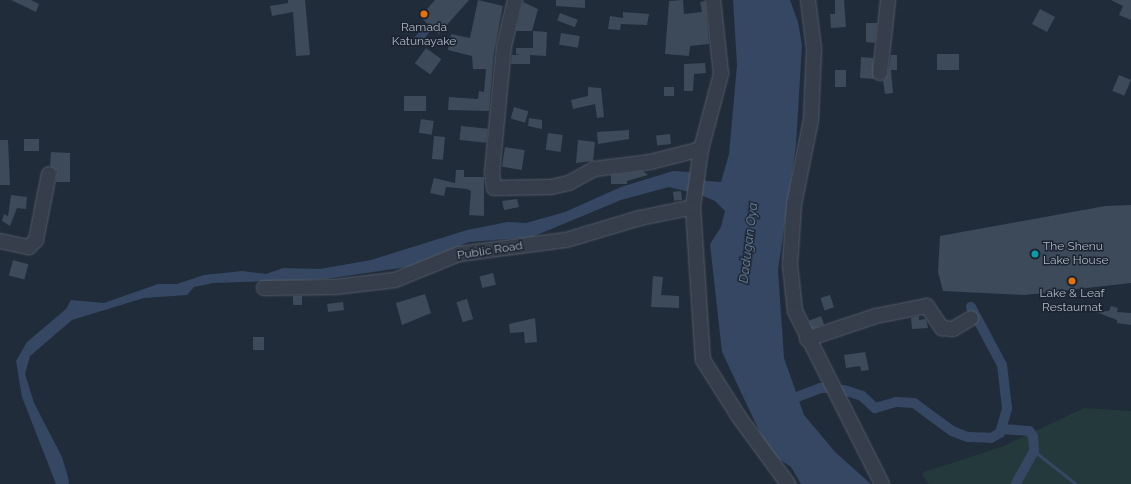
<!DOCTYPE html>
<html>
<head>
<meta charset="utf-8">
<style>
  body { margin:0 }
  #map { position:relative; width:1131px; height:484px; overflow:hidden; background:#212c3a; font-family:Raleway,sans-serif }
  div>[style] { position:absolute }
  .green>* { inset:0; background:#23393b }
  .water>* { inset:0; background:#354762; transform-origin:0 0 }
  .stream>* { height:3px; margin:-1.5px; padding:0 1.5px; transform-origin:1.5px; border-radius:1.5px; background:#354762 }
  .canal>* { height:10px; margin:-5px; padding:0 5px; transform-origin:5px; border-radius:5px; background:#354762 }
  .building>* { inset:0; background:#3d4a59; transform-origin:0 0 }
  .roads { filter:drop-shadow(0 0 1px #535c68) drop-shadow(0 0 1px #535c68) }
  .minor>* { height:14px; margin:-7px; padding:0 7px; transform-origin:7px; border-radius:7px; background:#353e4a }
  .dots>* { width:11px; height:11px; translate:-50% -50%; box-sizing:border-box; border:2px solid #1a232f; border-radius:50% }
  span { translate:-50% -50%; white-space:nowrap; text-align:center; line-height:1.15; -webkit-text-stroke:3px #1a232f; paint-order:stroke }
  .poi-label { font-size:12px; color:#b0b9c6 }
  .left { translate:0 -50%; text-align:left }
  .street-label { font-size:12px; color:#b0b9c6 }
  .water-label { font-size:13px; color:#778faf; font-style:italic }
</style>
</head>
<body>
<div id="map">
  <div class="green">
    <i style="clip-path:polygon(1084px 408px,1131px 411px,1131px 484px,929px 484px,921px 473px,1004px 446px)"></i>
  </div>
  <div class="water">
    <i style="clip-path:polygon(733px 0,790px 0,798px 22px,802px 45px,796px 145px,778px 270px,784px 358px,804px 415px,836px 453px,871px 484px,801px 484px,791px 467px,773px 455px,765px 443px,722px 352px,710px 244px,721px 227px,725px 211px,715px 201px,701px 195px,669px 187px,621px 200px,532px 237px,469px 242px,407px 267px,326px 279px,213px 283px,194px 287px,187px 295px,144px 298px,72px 320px,30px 356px,25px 374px,34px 403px,62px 457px,68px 477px,69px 484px,56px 484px,22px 397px,16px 361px,27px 342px,66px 309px,71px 300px,104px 303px,158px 284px,177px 284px,204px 275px,242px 271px,266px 274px,283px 268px,320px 269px,371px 260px,467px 230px,508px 222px,526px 223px,565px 212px,621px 187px,673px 171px,690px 172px,707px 181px,721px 182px,729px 154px,737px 65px)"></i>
    <i style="left:425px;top:25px;width:8px;height:18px;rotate:40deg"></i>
  </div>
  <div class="stream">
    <i style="left:1034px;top:451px;width:53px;rotate:38.2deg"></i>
  </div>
  <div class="canal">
    <i style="left:844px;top:390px;width:19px;rotate:18deg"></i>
    <i style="left:862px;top:396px;width:18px;rotate:43deg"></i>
    <i style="left:875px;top:408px;width:22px;rotate:-16deg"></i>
    <i style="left:896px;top:402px;width:18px;rotate:3deg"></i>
    <i style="left:914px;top:403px;width:47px;rotate:36.4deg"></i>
    <i style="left:952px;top:431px;width:17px;rotate:21deg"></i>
    <i style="left:968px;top:437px;width:23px;rotate:2deg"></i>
    <i style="left:991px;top:438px;width:10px;rotate:-29deg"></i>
    <i style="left:1000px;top:433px;width:26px;rotate:-74deg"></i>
    <i style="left:1007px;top:408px;width:43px;rotate:-96.6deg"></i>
    <i style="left:1002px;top:365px;width:66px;rotate:-118.1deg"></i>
    <i style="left:784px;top:402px;width:39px;rotate:-21deg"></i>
    <i style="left:820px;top:388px;width:11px"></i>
    <i style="left:1002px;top:429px;width:27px;rotate:4deg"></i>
    <i style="left:1029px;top:431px;width:6px;rotate:51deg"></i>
    <i style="left:1033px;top:436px;width:15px;rotate:86deg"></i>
    <i style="left:1034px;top:451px;width:38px;rotate:119deg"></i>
  </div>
  <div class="building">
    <i style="clip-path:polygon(11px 0,31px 0,39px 4px,36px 12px)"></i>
    <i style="clip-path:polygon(288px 0,305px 0,310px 55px,296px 56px,293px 12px,272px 16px,270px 6px,288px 3px)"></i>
    <i style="clip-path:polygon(435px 0,469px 0,439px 34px,420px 17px)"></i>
    <i style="clip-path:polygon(478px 0,503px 6px,494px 52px,489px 111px,448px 110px,449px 97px,478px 99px,479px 91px,484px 92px,486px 69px,473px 69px,472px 56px,448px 50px,451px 34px,470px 38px)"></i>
    <i style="clip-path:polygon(556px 0,585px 0,585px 8px,556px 6px)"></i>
    <i style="clip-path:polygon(683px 0,684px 14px,702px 12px,700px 2px,705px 1px,709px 44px,690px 46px,689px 56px,665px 54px,669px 1px)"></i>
    <i style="clip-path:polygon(835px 0,844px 0,846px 27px,831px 28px,830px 14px,835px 14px)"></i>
    <i style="clip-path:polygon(1111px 0,1131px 0,1131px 20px,1119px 15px,1123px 6px)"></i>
    <i style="clip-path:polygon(523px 2px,538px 9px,532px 31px,516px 31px)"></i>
    <i style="left:1040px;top:9px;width:17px;height:17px;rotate:28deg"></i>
    <i style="clip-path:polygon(623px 12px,649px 14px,647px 25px,621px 24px,620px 30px,608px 29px,610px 16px,623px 18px)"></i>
    <i style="left:560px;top:13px;width:19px;height:8px;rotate:21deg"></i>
    <i style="clip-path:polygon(866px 23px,877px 23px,875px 43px,866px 42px)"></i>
    <i style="clip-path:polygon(533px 31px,547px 32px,546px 56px,530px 55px,530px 64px,511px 64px,512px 55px,520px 55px,516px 54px,516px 48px,533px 48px)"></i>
    <i style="left:561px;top:33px;width:19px;height:12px;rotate:9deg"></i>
    <i style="left:426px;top:48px;width:19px;height:19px;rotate:36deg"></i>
    <i style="left:937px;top:54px;width:22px;height:16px"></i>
    <i style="clip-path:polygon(891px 55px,897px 55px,897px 70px,891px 70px,893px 93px,885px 94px,883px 81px,888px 74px)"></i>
    <i style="clip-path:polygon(861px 57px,873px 58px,874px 79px,860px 78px)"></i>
    <i style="clip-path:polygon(705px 63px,706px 73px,694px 74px,693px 91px,684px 91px,684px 64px)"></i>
    <i style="left:835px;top:70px;width:11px;height:17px"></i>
    <i style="left:1119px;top:75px;width:13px;height:17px;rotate:23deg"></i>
    <i style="clip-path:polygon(588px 87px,601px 88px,604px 117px,597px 118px,595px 104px,573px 109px,571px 100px,588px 96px)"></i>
    <i style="left:664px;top:87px;width:10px;height:9px"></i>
    <i style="left:404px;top:96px;width:22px;height:15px"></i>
    <i style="left:514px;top:107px;width:15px;height:12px;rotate:16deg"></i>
    <i style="clip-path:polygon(529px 118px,542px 120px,542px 129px,528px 126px)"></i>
    <i style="left:421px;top:119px;width:13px;height:14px;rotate:9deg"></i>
    <i style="left:461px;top:126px;width:27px;height:14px;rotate:6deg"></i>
    <i style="clip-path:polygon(629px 130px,629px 139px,598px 144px,597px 132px)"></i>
    <i style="left:548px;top:133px;width:15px;height:17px;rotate:8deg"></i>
    <i style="left:670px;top:134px;width:10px;height:14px;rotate:84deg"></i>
    <i style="left:434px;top:136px;width:11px;height:23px;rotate:5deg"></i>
    <i style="left:24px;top:139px;width:15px;height:12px"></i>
    <i style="clip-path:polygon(0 140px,8px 140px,10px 185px,0 185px)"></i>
    <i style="clip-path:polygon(578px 140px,595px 142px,593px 161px,576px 163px)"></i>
    <i style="left:505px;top:147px;width:20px;height:20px;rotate:9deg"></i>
    <i style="clip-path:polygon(51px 152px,70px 153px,70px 182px,56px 182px,57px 171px,50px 166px)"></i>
    <i style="clip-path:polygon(456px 170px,464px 170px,464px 177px,484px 177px,484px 216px,469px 215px,471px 191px,467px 189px,446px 187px,444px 196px,430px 193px,434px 178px,455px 183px)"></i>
    <i style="clip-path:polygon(643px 171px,648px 175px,627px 181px,627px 184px,611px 184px,611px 175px)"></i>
    <i style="left:681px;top:191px;width:9px;height:8px;rotate:84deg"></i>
    <i style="clip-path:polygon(11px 195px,27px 197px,26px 209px,17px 208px,10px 226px,2px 221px,4px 214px,8px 216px)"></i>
    <i style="clip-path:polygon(517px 199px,519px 207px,504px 210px,502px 201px)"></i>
    <i style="clip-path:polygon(1131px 205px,1131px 283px,1025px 295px,943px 291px,938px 272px,940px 236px,1105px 206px)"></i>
    <i style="left:13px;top:260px;width:16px;height:16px;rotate:15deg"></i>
    <i style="left:493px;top:273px;width:12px;height:14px;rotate:76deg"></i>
    <i style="clip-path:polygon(653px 276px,663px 277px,661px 295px,679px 296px,679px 308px,651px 307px)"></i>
    <i style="clip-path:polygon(425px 294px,431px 313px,402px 325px,396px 303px)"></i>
    <i style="left:830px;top:295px;width:13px;height:10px;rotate:72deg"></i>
    <i style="left:293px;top:296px;width:9px;height:9px"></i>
    <i style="left:467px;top:299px;width:21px;height:11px;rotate:73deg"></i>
    <i style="left:343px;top:302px;width:8px;height:16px;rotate:83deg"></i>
    <i style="clip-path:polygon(1111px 306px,1118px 308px,1117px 312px,1131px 313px,1131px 325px,1117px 323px,1117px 320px,1096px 312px,1109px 311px)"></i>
    <i style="left:821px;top:316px;width:9px;height:13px;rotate:69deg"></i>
    <i style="clip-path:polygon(919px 316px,919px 320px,926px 319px,928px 328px,912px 329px,911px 318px)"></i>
    <i style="clip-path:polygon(535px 318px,537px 342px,525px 343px,524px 332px,510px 333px,509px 324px)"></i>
    <i style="left:253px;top:337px;width:11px;height:13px"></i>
    <i style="clip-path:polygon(865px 352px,869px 370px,861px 371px,860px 366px,846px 368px,844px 355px)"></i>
  </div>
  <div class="roads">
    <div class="minor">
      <i style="left:515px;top:0;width:47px;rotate:103.4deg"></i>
      <i style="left:504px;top:46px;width:128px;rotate:95.4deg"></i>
      <i style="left:492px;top:173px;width:15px;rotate:82deg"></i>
      <i style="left:494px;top:188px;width:57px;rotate:-1deg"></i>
      <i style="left:551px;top:187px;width:18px;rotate:-13deg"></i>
      <i style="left:569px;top:183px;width:29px;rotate:-29deg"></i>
      <i style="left:594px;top:169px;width:56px;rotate:-7.1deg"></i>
      <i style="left:650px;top:162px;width:53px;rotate:-14.3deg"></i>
      <i style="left:713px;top:0;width:74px;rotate:83.8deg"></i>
      <i style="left:721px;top:74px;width:78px;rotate:104.9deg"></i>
      <i style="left:701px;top:149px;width:59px;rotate:97.9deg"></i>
      <i style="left:693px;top:207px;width:153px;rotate:86.3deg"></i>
      <i style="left:703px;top:360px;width:67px;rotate:57.7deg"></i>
      <i style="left:739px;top:417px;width:83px;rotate:53.8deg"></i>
      <i style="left:808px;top:0;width:49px;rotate:83deg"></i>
      <i style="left:814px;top:49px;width:71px;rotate:92.4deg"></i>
      <i style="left:811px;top:120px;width:86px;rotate:101.4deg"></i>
      <i style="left:794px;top:204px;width:60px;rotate:93.8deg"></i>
      <i style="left:790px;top:264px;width:47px;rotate:83.9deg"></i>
      <i style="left:795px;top:311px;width:194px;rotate:63.3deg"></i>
      <i style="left:880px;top:73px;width:73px;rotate:-83.7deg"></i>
      <i style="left:0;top:241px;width:30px;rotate:12deg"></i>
      <i style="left:29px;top:247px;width:10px;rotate:-45deg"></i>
      <i style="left:36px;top:240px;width:67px;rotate:-78.9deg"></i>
      <i style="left:264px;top:288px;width:71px;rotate:-0.8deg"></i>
      <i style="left:335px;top:287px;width:60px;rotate:-6.7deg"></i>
      <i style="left:395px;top:280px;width:69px;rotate:-22.1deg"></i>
      <i style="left:459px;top:254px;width:108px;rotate:-7.5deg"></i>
      <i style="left:566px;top:240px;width:77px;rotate:-16.6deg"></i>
      <i style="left:640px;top:218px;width:54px;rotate:-11.7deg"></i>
      <i style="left:807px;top:339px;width:73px;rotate:-18.4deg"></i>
      <i style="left:876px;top:316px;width:52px;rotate:-11.1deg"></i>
      <i style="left:927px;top:306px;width:27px;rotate:56deg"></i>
      <i style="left:942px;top:328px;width:11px;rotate:5deg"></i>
      <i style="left:953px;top:329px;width:21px;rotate:-31deg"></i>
    </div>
  </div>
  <div class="dots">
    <i style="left:424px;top:14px;background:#e8710a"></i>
    <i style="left:1035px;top:254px;background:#0f9aa8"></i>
    <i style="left:1072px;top:281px;background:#e8710a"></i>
  </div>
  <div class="poi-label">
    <span style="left:424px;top:35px">Ramada<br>Katunayake</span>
    <span class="left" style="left:1043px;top:254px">The Shenu<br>Lake House</span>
    <span style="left:1072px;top:301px">Lake &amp; Leaf<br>Restaurnat</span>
  </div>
  <div class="street-label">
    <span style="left:490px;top:251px;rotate:-9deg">Public Road</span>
  </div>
  <div class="water-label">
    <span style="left:749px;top:243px;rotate:-83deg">Dadugan Oya</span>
  </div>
</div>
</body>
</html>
